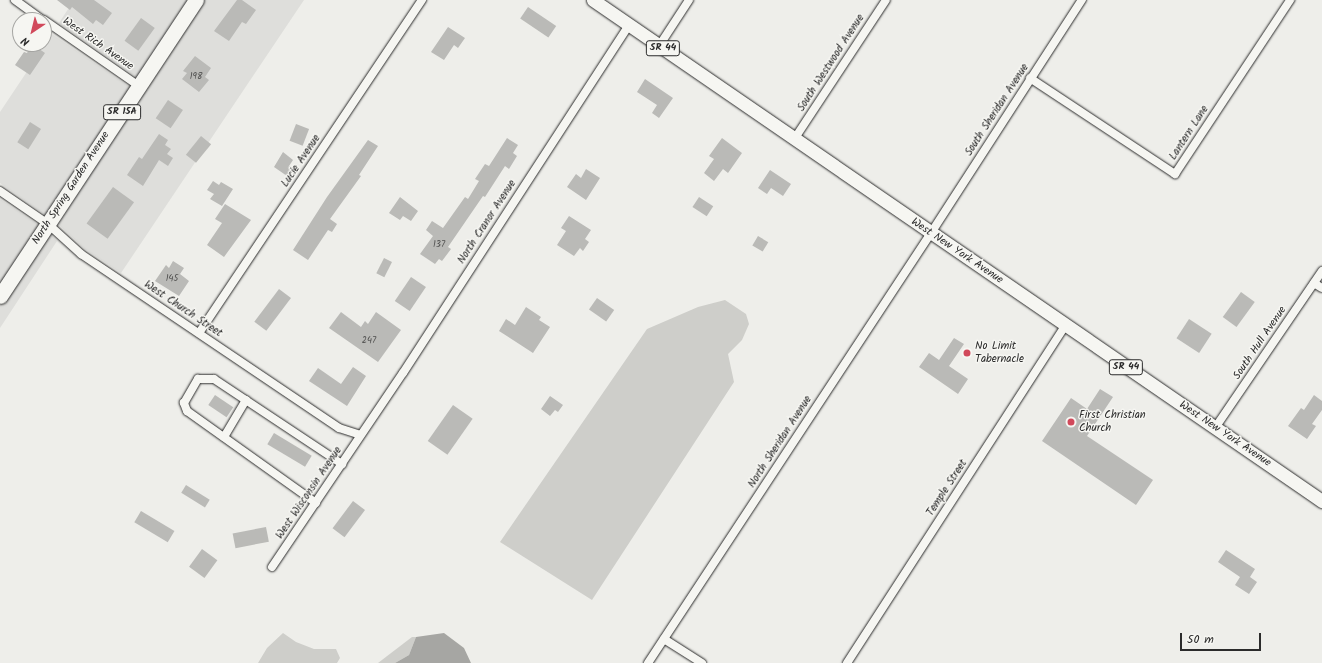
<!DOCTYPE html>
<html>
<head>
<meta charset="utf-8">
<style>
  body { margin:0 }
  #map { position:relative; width:1322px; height:663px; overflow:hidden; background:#eeeeea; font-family:Kalam,sans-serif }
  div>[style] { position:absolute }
  .built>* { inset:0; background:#dededb }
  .green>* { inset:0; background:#cececa }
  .water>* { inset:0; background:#a6a6a3 }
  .building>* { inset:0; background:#babab7; transform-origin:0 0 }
  .roads { filter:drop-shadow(0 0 1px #2b2b2b) drop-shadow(0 0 1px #2b2b2b) }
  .street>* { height:8px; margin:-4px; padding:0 4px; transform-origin:4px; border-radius:4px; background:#f6f6f2 }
  .primary>* { height:13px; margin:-6.5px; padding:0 6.5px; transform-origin:6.5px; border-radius:6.5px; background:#f6f6f2 }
  .highway>* { height:15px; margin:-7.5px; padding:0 7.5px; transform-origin:7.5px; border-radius:7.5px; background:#f6f6f2 }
  .dots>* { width:11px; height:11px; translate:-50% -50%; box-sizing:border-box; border:2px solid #f6f6f2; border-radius:50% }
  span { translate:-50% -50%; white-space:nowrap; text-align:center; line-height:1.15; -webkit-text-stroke:3px #f6f6f2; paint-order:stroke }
  .number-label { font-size:9px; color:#4f4f4e }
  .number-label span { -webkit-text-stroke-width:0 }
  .shield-label span { padding:1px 3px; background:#f6f6f2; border:1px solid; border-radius:3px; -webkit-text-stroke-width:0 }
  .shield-label { font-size:10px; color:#2b2b2b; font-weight:700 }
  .street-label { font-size:11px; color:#2b2b2b }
  .poi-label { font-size:11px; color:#2b2b2b }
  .left { translate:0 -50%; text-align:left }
  .north { position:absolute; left:12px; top:12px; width:40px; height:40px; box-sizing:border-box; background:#f6f6f2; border:1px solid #a5a5a2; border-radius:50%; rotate:215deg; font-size:11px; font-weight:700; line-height:16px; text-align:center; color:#2b2b2b }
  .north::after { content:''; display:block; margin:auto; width:14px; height:18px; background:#d1495b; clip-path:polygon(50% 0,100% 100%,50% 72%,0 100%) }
  .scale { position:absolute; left:1180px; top:633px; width:81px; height:18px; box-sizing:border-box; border:2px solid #2b2b2b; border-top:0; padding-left:5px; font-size:12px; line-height:14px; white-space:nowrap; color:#2b2b2b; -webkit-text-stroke:3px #f6f6f2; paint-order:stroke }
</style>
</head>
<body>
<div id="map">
  <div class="built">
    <i style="clip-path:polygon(74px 0,189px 0,138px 78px,59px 23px)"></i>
    <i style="clip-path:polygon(203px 0,304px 0,121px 273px,85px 249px,56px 222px)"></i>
    <i style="clip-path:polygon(52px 34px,131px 88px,47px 216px,0 183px,0 112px)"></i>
    <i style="clip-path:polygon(0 199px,40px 226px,0 286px)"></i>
    <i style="clip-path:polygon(49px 233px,57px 241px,0 328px,0 306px)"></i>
  </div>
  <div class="green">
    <i style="clip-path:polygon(725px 300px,746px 314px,749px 324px,742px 340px,728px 354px,734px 382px,592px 600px,500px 542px,647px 329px,698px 307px)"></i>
    <i style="clip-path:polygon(283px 633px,296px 642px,314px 649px,336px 649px,340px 658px,337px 663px,258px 663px,267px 648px)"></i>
    <i style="clip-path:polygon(412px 637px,416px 637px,409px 655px,395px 663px,378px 663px)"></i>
  </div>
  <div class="water">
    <i style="clip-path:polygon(444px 633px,464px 648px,471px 663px,395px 663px,409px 655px,416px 637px)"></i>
  </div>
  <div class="building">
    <i style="clip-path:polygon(57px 0,94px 0,112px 13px,103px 25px,96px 20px,93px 24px,72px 7px,70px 10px)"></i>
    <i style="clip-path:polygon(237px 0,242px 0,256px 10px,246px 24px,242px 22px,229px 41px,214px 31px)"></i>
    <i style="left:528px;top:7px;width:34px;height:14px;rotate:34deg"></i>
    <i style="left:141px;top:18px;width:17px;height:28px;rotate:36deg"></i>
    <i style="clip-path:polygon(448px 27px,465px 38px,458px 48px,454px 45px,444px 60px,431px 52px)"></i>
    <i style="clip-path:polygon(32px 44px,45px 53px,30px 75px,15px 65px,24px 52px,27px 53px)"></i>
    <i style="clip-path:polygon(195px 56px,211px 68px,205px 77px,209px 80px,199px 92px,182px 79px,187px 73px,183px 71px)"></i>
    <i style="clip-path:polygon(645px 79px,673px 98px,659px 118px,652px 113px,657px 105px,637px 92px)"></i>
    <i style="left:168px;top:100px;width:18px;height:22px;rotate:34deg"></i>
    <i style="left:30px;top:122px;width:13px;height:24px;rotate:32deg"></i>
    <i style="left:296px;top:124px;width:14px;height:18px;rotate:21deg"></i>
    <i style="clip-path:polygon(159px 134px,168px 140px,165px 145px,171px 149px,167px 154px,173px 158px,168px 166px,159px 160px,143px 186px,127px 175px,139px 157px,142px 159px)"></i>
    <i style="left:201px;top:136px;width:13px;height:24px;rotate:39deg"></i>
    <i style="clip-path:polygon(507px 138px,518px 145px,513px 153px,517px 156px,509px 169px,505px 166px,485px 197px,483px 196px,448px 247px,451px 249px,442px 261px,439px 259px,435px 264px,420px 254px,433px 236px,426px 230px,432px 221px,443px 228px,465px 197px,468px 199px,479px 181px,475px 179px,485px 164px,489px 166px)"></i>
    <i style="clip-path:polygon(722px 138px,742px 153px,728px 173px,723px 169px,714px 181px,704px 173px,714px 159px,709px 156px)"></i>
    <i style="clip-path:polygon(368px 140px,378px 146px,359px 175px,361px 176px,330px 219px,337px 224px,332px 232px,328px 230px,308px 260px,293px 250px,327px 197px)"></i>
    <i style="clip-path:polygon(283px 152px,293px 160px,289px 166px,293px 168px,287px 176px,274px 167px)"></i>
    <i style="clip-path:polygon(586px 169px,600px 178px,586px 200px,567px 187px,576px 174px,581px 178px)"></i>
    <i style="clip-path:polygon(770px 170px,791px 184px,783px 196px,771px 188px,767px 194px,758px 188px)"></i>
    <i style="clip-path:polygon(213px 181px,219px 185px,221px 182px,233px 189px,222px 206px,210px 199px,214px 194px,207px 190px)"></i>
    <i style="left:113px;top:187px;width:26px;height:45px;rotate:36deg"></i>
    <i style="clip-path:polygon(400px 197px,418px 211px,411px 221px,403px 216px,400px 220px,389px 213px)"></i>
    <i style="left:699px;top:197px;width:17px;height:12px;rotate:33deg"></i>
    <i style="clip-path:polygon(225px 204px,251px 220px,224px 257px,207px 245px,222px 223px,215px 219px)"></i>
    <i style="clip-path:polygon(569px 216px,591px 230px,585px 239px,589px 242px,583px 251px,580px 248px,574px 256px,557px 245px,566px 231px,561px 228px)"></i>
    <i style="left:758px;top:236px;width:12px;height:11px;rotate:31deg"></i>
    <i style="left:384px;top:258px;width:9px;height:17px;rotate:27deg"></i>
    <i style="clip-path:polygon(173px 261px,184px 268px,180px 274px,189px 281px,179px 296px,155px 281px,166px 265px,169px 268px)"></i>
    <i style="left:411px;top:277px;width:18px;height:29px;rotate:34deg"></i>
    <i style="left:279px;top:289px;width:15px;height:41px;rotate:37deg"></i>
    <i style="left:1241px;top:292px;width:17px;height:31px;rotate:36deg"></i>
    <i style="left:597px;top:298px;width:21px;height:14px;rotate:35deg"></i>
    <i style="clip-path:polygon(526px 307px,541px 317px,539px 320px,550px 327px,533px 353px,499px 331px,506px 319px,515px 325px)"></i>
    <i style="clip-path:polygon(341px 312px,361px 327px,365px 321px,368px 324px,376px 312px,401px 330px,378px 362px,329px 328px)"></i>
    <i style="left:1189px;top:319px;width:27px;height:23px;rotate:33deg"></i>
    <i style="clip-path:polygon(954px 338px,964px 344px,949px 366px,968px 379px,958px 394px,919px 367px,929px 353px,939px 360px)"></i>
    <i style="clip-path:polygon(353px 367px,366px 376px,347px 406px,309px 381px,318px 368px,341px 384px)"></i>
    <i style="clip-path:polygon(1100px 389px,1113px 397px,1087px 436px,1153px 480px,1136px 505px,1042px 441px,1071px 398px,1087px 409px)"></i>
    <i style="left:215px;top:395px;width:22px;height:12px;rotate:34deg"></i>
    <i style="clip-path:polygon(1314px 395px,1322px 401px,1322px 410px,1312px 424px,1316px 426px,1307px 439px,1288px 426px,1301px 408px,1304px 410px)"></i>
    <i style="clip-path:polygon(550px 396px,563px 405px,558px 412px,555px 410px,550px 416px,541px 409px)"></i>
    <i style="left:453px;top:405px;width:24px;height:44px;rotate:35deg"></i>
    <i style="left:274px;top:433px;width:44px;height:13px;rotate:31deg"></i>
    <i style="left:186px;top:485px;width:28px;height:9px;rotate:32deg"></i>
    <i style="left:353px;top:501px;width:15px;height:34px;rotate:37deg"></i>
    <i style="left:141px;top:511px;width:39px;height:13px;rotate:31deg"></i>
    <i style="left:266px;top:527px;width:15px;height:34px;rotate:79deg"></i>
    <i style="left:202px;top:549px;width:19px;height:22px;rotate:36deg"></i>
    <i style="clip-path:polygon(1226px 550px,1255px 569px,1250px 577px,1257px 582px,1249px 594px,1235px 585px,1240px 577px,1218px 562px)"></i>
  </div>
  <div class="roads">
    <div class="street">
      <i style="left:15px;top:0;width:34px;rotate:36deg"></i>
      <i style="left:44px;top:20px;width:116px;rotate:34.8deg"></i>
      <i style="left:659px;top:46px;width:55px;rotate:-56.9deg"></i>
      <i style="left:1030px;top:78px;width:174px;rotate:33.5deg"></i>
      <i style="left:1175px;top:174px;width:209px;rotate:-56.5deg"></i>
      <i style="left:795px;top:138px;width:165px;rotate:-56.6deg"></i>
      <i style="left:0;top:191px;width:58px;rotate:34.5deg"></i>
      <i style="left:48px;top:224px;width:45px;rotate:42.3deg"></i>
      <i style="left:81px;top:254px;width:311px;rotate:34deg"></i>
      <i style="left:339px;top:428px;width:22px;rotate:18deg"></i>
      <i style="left:1314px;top:283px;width:9px;rotate:32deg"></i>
      <i style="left:199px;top:333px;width:401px;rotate:-56.2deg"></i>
      <i style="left:1215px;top:428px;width:190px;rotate:-55.7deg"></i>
      <i style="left:224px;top:437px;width:43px;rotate:-59.3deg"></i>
      <i style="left:316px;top:503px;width:158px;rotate:-144.5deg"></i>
      <i style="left:187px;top:411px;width:9px;rotate:-111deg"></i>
      <i style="left:184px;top:403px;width:28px;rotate:-60deg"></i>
      <i style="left:198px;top:379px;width:16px"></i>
      <i style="left:214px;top:379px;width:154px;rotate:33.6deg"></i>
      <i style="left:272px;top:567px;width:234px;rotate:-56deg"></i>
      <i style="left:403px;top:373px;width:415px;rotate:-57deg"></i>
      <i style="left:664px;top:639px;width:45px;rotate:32.3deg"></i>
      <i style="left:648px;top:663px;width:515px;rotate:-56.65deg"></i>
      <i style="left:931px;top:233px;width:278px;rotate:-57.1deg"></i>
      <i style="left:847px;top:663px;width:403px;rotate:-57.1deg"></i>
    </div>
    <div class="primary">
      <i style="left:593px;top:0;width:885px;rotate:34.5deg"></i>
    </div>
    <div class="highway">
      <i style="left:0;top:296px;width:355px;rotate:-56.5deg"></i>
    </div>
  </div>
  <div class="dots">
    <i style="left:967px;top:353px;background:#d1495b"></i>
    <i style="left:1071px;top:422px;background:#d1495b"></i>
  </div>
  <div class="number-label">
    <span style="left:196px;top:77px">198</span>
    <span style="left:439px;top:245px">137</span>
    <span style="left:172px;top:279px">145</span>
    <span style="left:369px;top:341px">247</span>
  </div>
  <div class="shield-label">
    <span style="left:663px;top:48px">SR 44</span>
    <span style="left:122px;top:112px">SR 15A</span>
    <span style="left:1126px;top:367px">SR 44</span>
  </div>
  <div class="street-label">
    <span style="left:98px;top:44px;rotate:35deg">West Rich Avenue</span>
    <span style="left:831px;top:63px;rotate:-57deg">South Westwood Avenue</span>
    <span style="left:997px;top:110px;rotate:-57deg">South Sheridan Avenue</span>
    <span style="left:1189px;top:133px;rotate:-57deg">Lantern Lane</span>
    <span style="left:301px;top:161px;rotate:-56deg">Lucie Avenue</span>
    <span style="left:71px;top:188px;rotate:-57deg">North Spring Garden Avenue</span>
    <span style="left:487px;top:222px;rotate:-57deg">North Cranor Avenue</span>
    <span style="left:957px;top:251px;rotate:34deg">West New York Avenue</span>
    <span style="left:183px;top:309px;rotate:34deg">West Church Street</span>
    <span style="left:1260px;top:343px;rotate:-56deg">South Hull Avenue</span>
    <span style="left:1225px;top:434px;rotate:34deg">West New York Avenue</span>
    <span style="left:780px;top:442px;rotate:-57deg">North Sheridan Avenue</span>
    <span style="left:947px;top:488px;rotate:-57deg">Temple Street</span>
    <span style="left:309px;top:493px;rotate:-56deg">West Wisconsin Avenue</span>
  </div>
  <div class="poi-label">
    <span class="left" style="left:975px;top:353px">No Limit<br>Tabernacle</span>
    <span class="left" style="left:1079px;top:422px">First Christian<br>Church</span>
  </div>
  <div class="north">N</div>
  <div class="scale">50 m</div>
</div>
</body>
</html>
